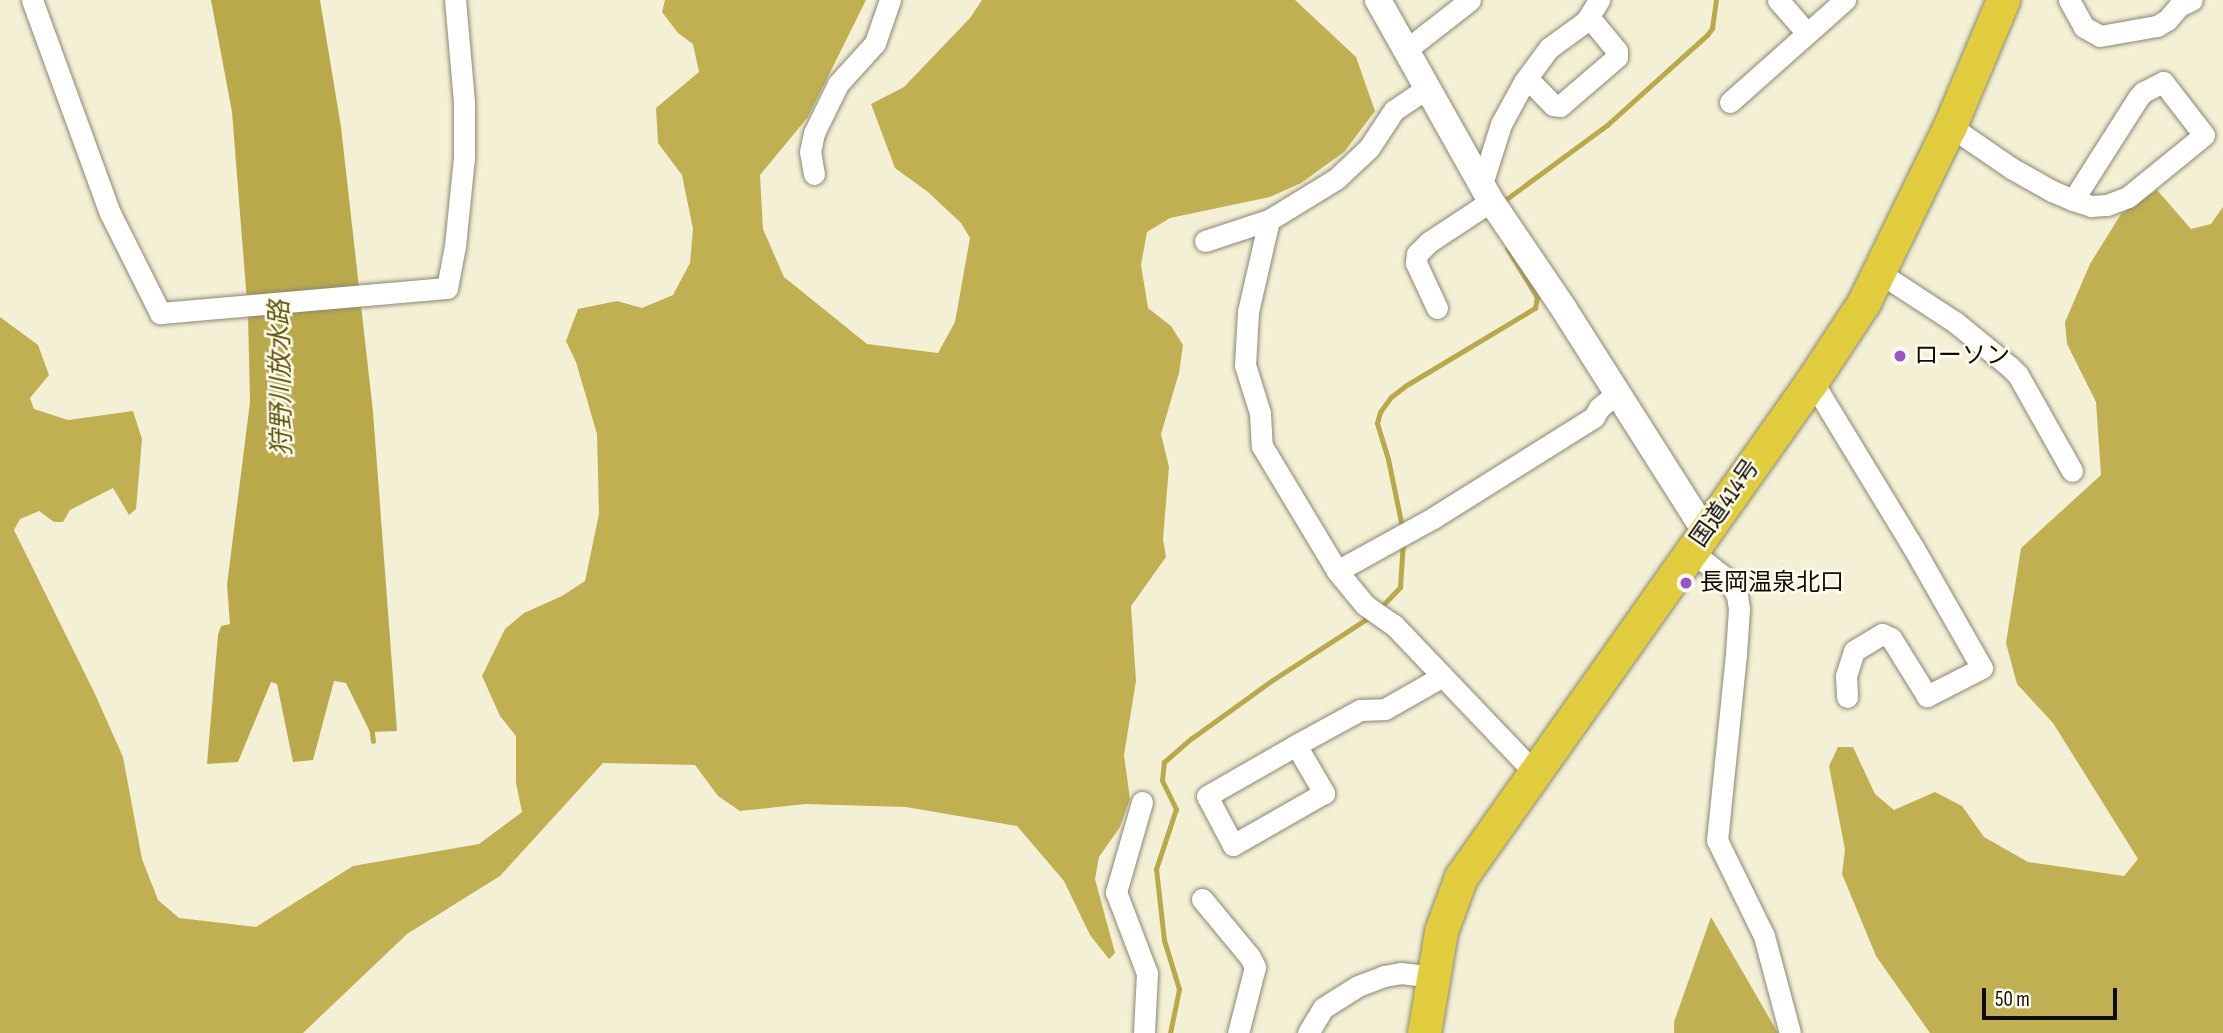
<!DOCTYPE html>
<html>
<head>
<meta charset="utf-8">
<style>
  body { margin:0 }
  #map { position:relative; width:2223px; height:1033px; overflow:hidden; background:#f3f0d6; font-family:"Sofia Sans Condensed","Noto Sans JP",sans-serif }
  div>[style] { position:absolute }
  .forest>* { inset:0; background:#c0b052 }
  .water>* { inset:0; background:#b9a94b }
  .stream>* { height:5px; margin:-2.5px; padding:0 2.5px; transform-origin:2.5px; border-radius:2.5px; background:#b9a94b }
  .roads { filter:drop-shadow(0 0 2px #8b8871) drop-shadow(0 0 2px #8b8871) }
  .minor>* { height:21px; margin:-10.5px; padding:0 10.5px; transform-origin:10.5px; border-radius:10.5px; background:#fff }
  .tertiary>* { height:26px; margin:-13px; padding:0 13px; transform-origin:13px; border-radius:13px; background:#fff }
  .trunk>* { height:33px; margin:-16.5px; padding:0 16.5px; transform-origin:16.5px; border-radius:16.5px; background:#e0cc3c }
  .dots>* { width:19px; height:19px; translate:-50% -50%; box-sizing:border-box; border:4px solid #fffced; border-radius:50% }
  span { translate:-50% -50%; white-space:nowrap; text-align:center; line-height:1.15; -webkit-text-stroke:5px #fffced; paint-order:stroke }
  .poi-label { font-size:24px; color:#0e0d05 }
  .left { translate:0 -50%; text-align:left }
  .street-label { font-size:24px; color:#0e0d05 }
  .water-label { font-size:26px; color:#62570f; font-style:italic }
  .scale { position:absolute; left:1982px; top:988px; width:135px; height:32px; box-sizing:border-box; border:4px solid #0e0d05; border-top:0; padding-left:9px; font-size:21px; line-height:24px; white-space:nowrap; color:#0e0d05; -webkit-text-stroke:5px #fffced; paint-order:stroke }
</style>
</head>
<body>
<div id="map">
  <div class="forest">
    <i style="clip-path:polygon(665px 0,866px 0,808px 117px,760px 175px,763px 229px,784px 277px,867px 344px,938px 353px,955px 322px,970px 238px,961px 223px,928px 192px,895px 168px,871px 104px,904px 87px,970px 18px,982px 0,1295px 0,1356px 57px,1375px 111px,1344px 152px,1301px 183px,1270px 197px,1170px 218px,1147px 232px,1141px 265px,1148px 308px,1171px 326px,1183px 345px,1179px 373px,1161px 434px,1169px 467px,1163px 539px,1166px 557px,1131px 606px,1136px 681px,1124px 755px,1130px 799px,1120px 827px,1099px 857px,1095px 879px,1115px 953px,1109px 959px,1090px 935px,1064px 881px,1017px 826px,906px 807px,805px 804px,740px 811px,718px 796px,695px 765px,603px 763px,500px 876px,407px 934px,303px 1033px,0 1033px,0 317px,38px 345px,49px 375px,30px 398px,34px 409px,68px 420px,133px 411px,142px 439px,136px 509px,129px 515px,113px 488px,70px 510px,63px 522px,54px 522px,39px 511px,20px 519px,14px 530px,95px 694px,123px 757px,142px 859px,158px 900px,179px 918px,256px 927px,353px 866px,479px 844px,522px 812px,516px 783px,516px 736px,500px 716px,482px 676px,505px 629px,524px 613px,562px 596px,585px 581px,599px 514px,597px 434px,576px 362px,566px 341px,578px 309px,617px 301px,642px 308px,673px 295px,690px 263px,693px 229px,682px 175px,658px 143px,656px 108px,699px 72px,693px 44px,678px 33px,662px 12px)"></i>
    <i style="clip-path:polygon(2157px 190px,2191px 229px,2211px 224px,2223px 207px,2223px 1033px,1930px 1033px,1876px 956px,1842px 874px,1845px 850px,1829px 766px,1838px 747px,1853px 747px,1875px 794px,1894px 810px,1935px 792px,1962px 806px,1984px 837px,2028px 862px,2124px 876px,2138px 859px,2053px 723px,2017px 684px,2006px 643px,2021px 548px,2101px 475px,2096px 402px,2067px 344px,2065px 322px,2090px 264px,2121px 214px)"></i>
    <i style="clip-path:polygon(1711px 917px,1778px 1033px,1674px 1033px,1674px 1022px)"></i>
  </div>
  <div class="water">
    <i style="clip-path:polygon(211px 0,320px 0,341px 127px,373px 412px,397px 731px,370px 732px,346px 683px,334px 681px,313px 760px,293px 762px,277px 684px,271px 682px,238px 762px,207px 764px,218px 635px,221px 626px,230px 624px,227px 585px,250px 402px,248px 314px,232px 112px)"></i>
  </div>
  <div class="stream">
    <i style="left:1501px;top:203px;width:132px;rotate:-36.3deg"></i>
    <i style="left:1607px;top:125px;width:135px;rotate:-42deg"></i>
    <i style="left:1707px;top:35px;width:9px;rotate:-54deg"></i>
    <i style="left:1712px;top:28px;width:28px;rotate:-82deg"></i>
    <i style="left:1402px;top:527px;width:69px;rotate:-101.6deg"></i>
    <i style="left:1388px;top:459px;width:38px;rotate:-107deg"></i>
    <i style="left:1377px;top:423px;width:11px;rotate:-75deg"></i>
    <i style="left:1380px;top:412px;width:19px;rotate:-54deg"></i>
    <i style="left:1391px;top:397px;width:18px;rotate:-38deg"></i>
    <i style="left:1405px;top:386px;width:152px;rotate:-31deg"></i>
    <i style="left:1535px;top:308px;width:11px;rotate:-80deg"></i>
    <i style="left:1537px;top:297px;width:57px;rotate:-121.5deg"></i>
    <i style="left:1378px;top:610px;width:32px;rotate:-46deg"></i>
    <i style="left:1400px;top:587px;width:46px;rotate:-86.3deg"></i>
    <i style="left:371px;top:725px;width:16px;rotate:83deg"></i>
    <i style="left:1170px;top:1033px;width:45px;rotate:-78.4deg"></i>
    <i style="left:1179px;top:989px;width:51px;rotate:-107deg"></i>
    <i style="left:1164px;top:940px;width:71px;rotate:-96.4deg"></i>
    <i style="left:1156px;top:869px;width:63px;rotate:-71.6deg"></i>
    <i style="left:1176px;top:809px;width:32px;rotate:-116deg"></i>
    <i style="left:1162px;top:780px;width:18px;rotate:-84deg"></i>
    <i style="left:1164px;top:762px;width:37px;rotate:-41deg"></i>
    <i style="left:1192px;top:738px;width:97px;rotate:-35.8deg"></i>
    <i style="left:1271px;top:681px;width:119px;rotate:-33deg"></i>
  </div>
  <div class="roads">
    <div class="minor">
      <i style="left:32px;top:0;width:227px;rotate:69.9deg"></i>
      <i style="left:110px;top:213px;width:112px;rotate:63.4deg"></i>
      <i style="left:160px;top:313px;width:288px;rotate:-5deg"></i>
      <i style="left:447px;top:288px;width:43px;rotate:-79.2deg"></i>
      <i style="left:455px;top:246px;width:88px;rotate:-84.2deg"></i>
      <i style="left:464px;top:158px;width:56px;rotate:-90deg"></i>
      <i style="left:464px;top:102px;width:102px;rotate:-95deg"></i>
      <i style="left:1778px;top:0;width:44px;rotate:48.7deg"></i>
      <i style="left:2069px;top:0;width:31px;rotate:61deg"></i>
      <i style="left:2084px;top:27px;width:18px;rotate:29deg"></i>
      <i style="left:2100px;top:36px;width:58px;rotate:-10deg"></i>
      <i style="left:2157px;top:26px;width:12px;rotate:-31deg"></i>
      <i style="left:2167px;top:20px;width:18px;rotate:-49deg"></i>
      <i style="left:2179px;top:6px;width:14px;rotate:-25deg"></i>
      <i style="left:1406px;top:50px;width:81px;rotate:-38deg"></i>
      <i style="left:1527px;top:78px;width:37px;rotate:46deg"></i>
      <i style="left:1553px;top:105px;width:7px;rotate:8deg"></i>
      <i style="left:1560px;top:106px;width:75px;rotate:-40.7deg"></i>
      <i style="left:1617px;top:57px;width:6px;rotate:-90deg"></i>
      <i style="left:1617px;top:51px;width:44px;rotate:-129.5deg"></i>
      <i style="left:1427px;top:88px;width:40px;rotate:146deg"></i>
      <i style="left:1394px;top:110px;width:45px;rotate:123.3deg"></i>
      <i style="left:1369px;top:148px;width:45px;rotate:136.8deg"></i>
      <i style="left:1336px;top:179px;width:79px;rotate:148.5deg"></i>
      <i style="left:1269px;top:220px;width:94px;rotate:102.9deg"></i>
      <i style="left:1248px;top:312px;width:53px;rotate:93.2deg"></i>
      <i style="left:1245px;top:365px;width:50px;rotate:72.6deg"></i>
      <i style="left:1260px;top:413px;width:33px;rotate:87deg"></i>
      <i style="left:1262px;top:446px;width:146px;rotate:59deg"></i>
      <i style="left:1337px;top:571px;width:44px;rotate:50.5deg"></i>
      <i style="left:1365px;top:605px;width:35px;rotate:35deg"></i>
      <i style="left:1394px;top:625px;width:207px;rotate:46.4deg"></i>
      <i style="left:1730px;top:102px;width:154px;rotate:-41.6deg"></i>
      <i style="left:1950px;top:126px;width:74px;rotate:34.5deg"></i>
      <i style="left:2011px;top:168px;width:47px;rotate:29.3deg"></i>
      <i style="left:2052px;top:191px;width:23px;rotate:23deg"></i>
      <i style="left:2073px;top:200px;width:19px;rotate:18deg"></i>
      <i style="left:2091px;top:206px;width:16px;rotate:-4deg"></i>
      <i style="left:2107px;top:205px;width:22px;rotate:-21deg"></i>
      <i style="left:2128px;top:197px;width:98px;rotate:-39.2deg"></i>
      <i style="left:2204px;top:135px;width:67px;rotate:-127.7deg"></i>
      <i style="left:2163px;top:82px;width:22px;rotate:153deg"></i>
      <i style="left:2143px;top:92px;width:8px;rotate:130deg"></i>
      <i style="left:2138px;top:98px;width:121px;rotate:122.5deg"></i>
      <i style="left:814px;top:174px;width:22px;rotate:-100deg"></i>
      <i style="left:810px;top:152px;width:19px;rotate:-78deg"></i>
      <i style="left:814px;top:133px;width:55px;rotate:-63.9deg"></i>
      <i style="left:838px;top:84px;width:55px;rotate:-47.9deg"></i>
      <i style="left:875px;top:43px;width:46px;rotate:-70.8deg"></i>
      <i style="left:1482px;top:184px;width:63px;rotate:-72.4deg"></i>
      <i style="left:1501px;top:124px;width:48px;rotate:-61.3deg"></i>
      <i style="left:1524px;top:82px;width:42px;rotate:-53.7deg"></i>
      <i style="left:1549px;top:48px;width:46px;rotate:-36.1deg"></i>
      <i style="left:1586px;top:21px;width:25px;rotate:-58deg"></i>
      <i style="left:1205px;top:241px;width:67px;rotate:-18.2deg"></i>
      <i style="left:1880px;top:273px;width:90px;rotate:33.2deg"></i>
      <i style="left:1955px;top:322px;width:71px;rotate:39.3deg"></i>
      <i style="left:2010px;top:367px;width:11px;rotate:45deg"></i>
      <i style="left:2018px;top:375px;width:110px;rotate:60.6deg"></i>
      <i style="left:1437px;top:308px;width:50px;rotate:-115deg"></i>
      <i style="left:1416px;top:263px;width:9px;rotate:-84deg"></i>
      <i style="left:1417px;top:254px;width:17px;rotate:-45deg"></i>
      <i style="left:1429px;top:242px;width:74px;rotate:-33.5deg"></i>
      <i style="left:1812px;top:381px;width:194px;rotate:58.7deg"></i>
      <i style="left:1913px;top:547px;width:139px;rotate:60.3deg"></i>
      <i style="left:1982px;top:668px;width:62px;rotate:153deg"></i>
      <i style="left:1927px;top:696px;width:68px;rotate:-121.8deg"></i>
      <i style="left:1891px;top:638px;width:10px;rotate:-156deg"></i>
      <i style="left:1882px;top:634px;width:33px;rotate:149deg"></i>
      <i style="left:1854px;top:651px;width:26px;rotate:108deg"></i>
      <i style="left:1846px;top:676px;width:21px;rotate:87deg"></i>
      <i style="left:1691px;top:551px;width:47px;rotate:38.1deg"></i>
      <i style="left:1728px;top:580px;width:17px;rotate:59deg"></i>
      <i style="left:1737px;top:595px;width:14px;rotate:82deg"></i>
      <i style="left:1739px;top:609px;width:45px;rotate:93.8deg"></i>
      <i style="left:1736px;top:654px;width:187px;rotate:95.8deg"></i>
      <i style="left:1717px;top:840px;width:107px;rotate:63.9deg"></i>
      <i style="left:1764px;top:936px;width:100px;rotate:75deg"></i>
      <i style="left:1337px;top:571px;width:110px;rotate:-28.9deg"></i>
      <i style="left:1433px;top:518px;width:190px;rotate:-32.1deg"></i>
      <i style="left:1594px;top:417px;width:10px;rotate:-61deg"></i>
      <i style="left:1599px;top:408px;width:22px;rotate:-39deg"></i>
      <i style="left:1296px;top:745px;width:56px;rotate:59.7deg"></i>
      <i style="left:1324px;top:793px;width:105px;rotate:150.3deg"></i>
      <i style="left:1233px;top:845px;width:55px;rotate:-118deg"></i>
      <i style="left:1207px;top:796px;width:103px;rotate:-29.8deg"></i>
      <i style="left:1296px;top:745px;width:73px;rotate:-28.7deg"></i>
      <i style="left:1360px;top:710px;width:25px;rotate:-2deg"></i>
      <i style="left:1385px;top:709px;width:64px;rotate:-29.7deg"></i>
      <i style="left:1142px;top:802px;width:94px;rotate:106.1deg"></i>
      <i style="left:1116px;top:892px;width:87px;rotate:69.1deg"></i>
      <i style="left:1147px;top:973px;width:60px;rotate:92.9deg"></i>
      <i style="left:1202px;top:899px;width:75px;rotate:50.4deg"></i>
      <i style="left:1250px;top:957px;width:11px;rotate:63deg"></i>
      <i style="left:1255px;top:967px;width:68px;rotate:104.4deg"></i>
      <i style="left:1308px;top:1033px;width:29px;rotate:-59deg"></i>
      <i style="left:1323px;top:1008px;width:41px;rotate:-32.2deg"></i>
      <i style="left:1358px;top:986px;width:28px;rotate:-21deg"></i>
      <i style="left:1384px;top:976px;width:17px;rotate:-10deg"></i>
      <i style="left:1401px;top:973px;width:31px;rotate:7deg"></i>
    </div>
    <div class="tertiary">
      <i style="left:1378px;top:0;width:231px;rotate:60.7deg"></i>
      <i style="left:1491px;top:201px;width:130px;rotate:55.9deg"></i>
      <i style="left:1564px;top:309px;width:263px;rotate:57.6deg"></i>
    </div>
    <div class="trunk">
      <i style="left:1424px;top:1033px;width:103px;rotate:-80.5deg"></i>
      <i style="left:1441px;top:931px;width:58px;rotate:-69.7deg"></i>
      <i style="left:1461px;top:877px;width:608px;rotate:-54.71deg"></i>
      <i style="left:1812px;top:381px;width:95px;rotate:-56.6deg"></i>
      <i style="left:1864px;top:302px;width:196px;rotate:-64deg"></i>
      <i style="left:1950px;top:126px;width:137px;rotate:-67.2deg"></i>
    </div>
  </div>
  <div class="dots">
    <i style="left:1900px;top:356px;background:#9b54c8"></i>
    <i style="left:1686px;top:583px;background:#9b54c8"></i>
  </div>
  <div class="poi-label">
    <span class="left" style="left:1914px;top:356px">ローソン</span>
    <span class="left" style="left:1700px;top:583px">長岡温泉北口</span>
  </div>
  <div class="street-label">
    <span style="left:1725px;top:503px;rotate:-55deg">国道414号</span>
  </div>
  <div class="water-label">
    <span style="left:282px;top:378px;rotate:-91deg">狩野川放水路</span>
  </div>
  <div class="scale">50 m</div>
</div>
</body>
</html>
